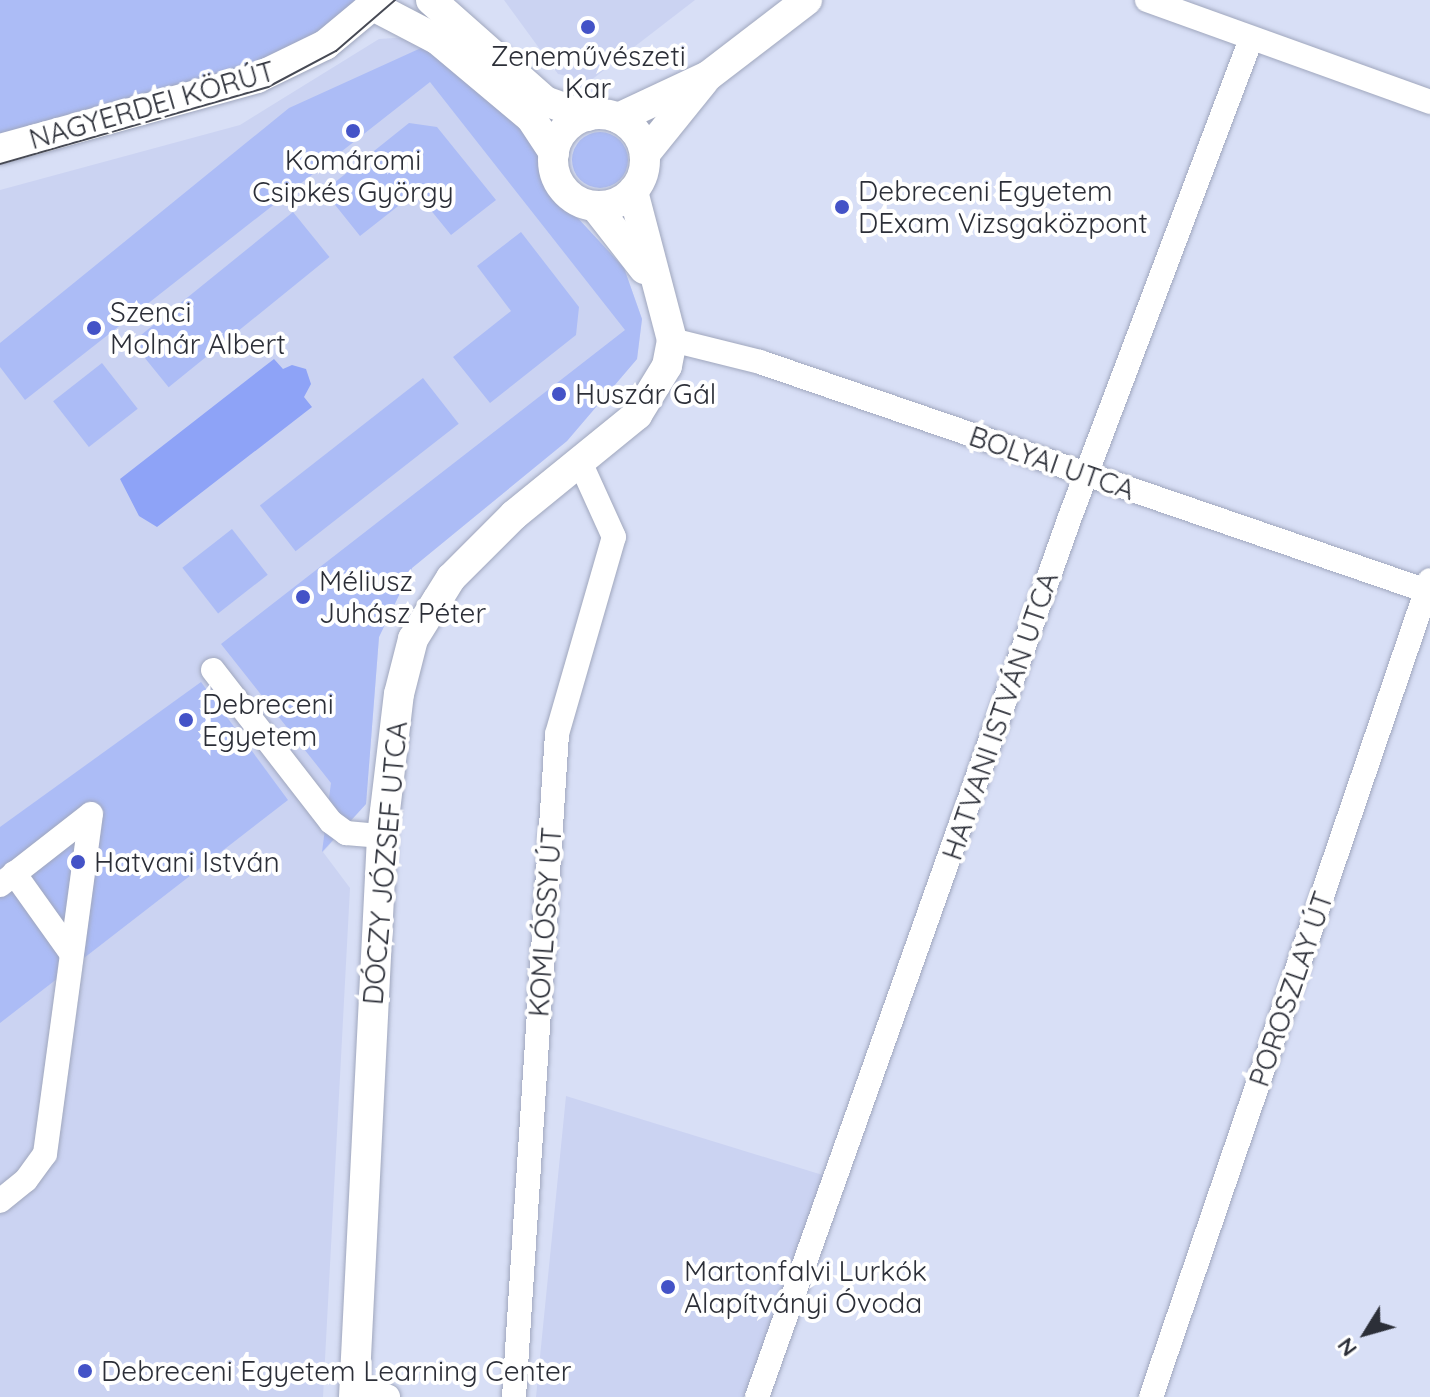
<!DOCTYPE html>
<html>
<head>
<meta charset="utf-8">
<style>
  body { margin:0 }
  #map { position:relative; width:1430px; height:1397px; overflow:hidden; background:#d8dff6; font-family:Quicksand,sans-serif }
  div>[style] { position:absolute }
  .built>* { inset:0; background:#cbd3f2 }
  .green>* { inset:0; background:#acbcf6; transform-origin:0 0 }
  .round { border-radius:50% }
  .water>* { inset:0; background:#8ea3f7 }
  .roads { filter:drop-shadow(0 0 2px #a0a7bd) drop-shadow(0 0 2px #a0a7bd) }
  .minor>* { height:24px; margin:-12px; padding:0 12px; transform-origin:12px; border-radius:12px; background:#fff }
  .tertiary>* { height:30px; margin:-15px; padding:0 15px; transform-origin:15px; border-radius:15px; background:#fff }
  .tertiary>.ring { margin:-15px; padding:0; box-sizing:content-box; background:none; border:30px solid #fff; border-radius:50% }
  .tram>* { height:2px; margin:-1px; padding:0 1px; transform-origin:1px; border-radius:1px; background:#474a55 }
  .dots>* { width:22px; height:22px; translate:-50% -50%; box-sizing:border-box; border:4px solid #fff; border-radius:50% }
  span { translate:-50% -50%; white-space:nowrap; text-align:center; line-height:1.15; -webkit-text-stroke:8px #fff; paint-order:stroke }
  .poi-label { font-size:28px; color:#2c2f38 }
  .left { translate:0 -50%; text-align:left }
  .street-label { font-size:28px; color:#2c2f38 }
  .north { position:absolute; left:1326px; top:1293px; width:80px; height:80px; -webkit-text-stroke:6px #fff; paint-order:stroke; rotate:233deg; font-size:22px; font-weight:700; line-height:32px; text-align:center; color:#2c2f38 }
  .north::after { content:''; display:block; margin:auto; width:28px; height:36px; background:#2c2f38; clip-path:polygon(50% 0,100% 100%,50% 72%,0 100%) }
</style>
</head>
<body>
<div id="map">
  <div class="built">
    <i style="clip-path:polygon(504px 0,695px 0,590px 81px,558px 74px)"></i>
    <i style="clip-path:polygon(409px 37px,539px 138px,550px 188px,624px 268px,642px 319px,637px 359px,567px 441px,412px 568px,379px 637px,366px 804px,323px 852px,350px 888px,323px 1397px,0 1397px,0 190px,240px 125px,379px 39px)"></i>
    <i style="clip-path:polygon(566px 1096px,829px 1177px,750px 1397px,536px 1397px)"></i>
  </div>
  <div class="green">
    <i style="clip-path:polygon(0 0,379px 0,325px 45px,0 149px)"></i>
    <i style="clip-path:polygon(432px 43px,539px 138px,550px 188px,624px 268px,642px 319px,637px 359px,567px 441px,412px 568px,379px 637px,366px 804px,322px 852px,331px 783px,221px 644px,625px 330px,430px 82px,25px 400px,0 367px,0 343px,289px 108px)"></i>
    <i style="clip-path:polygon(409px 123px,437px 127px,496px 200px,451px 235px,416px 192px,360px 236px,324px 191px)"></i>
    <i class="round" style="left:572px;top:132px;width:56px;height:56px"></i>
    <i style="left:293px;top:212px;width:58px;height:207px;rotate:51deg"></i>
    <i style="clip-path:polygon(521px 232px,579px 307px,576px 335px,490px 403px,453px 357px,511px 311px,477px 266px)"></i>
    <i style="left:102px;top:363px;width:58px;height:62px;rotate:52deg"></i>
    <i style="left:423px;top:378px;width:58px;height:207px;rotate:52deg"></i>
    <i style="left:232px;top:529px;width:58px;height:63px;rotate:52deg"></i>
    <i style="clip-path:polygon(201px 682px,288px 800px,0 1023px,0 827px)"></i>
  </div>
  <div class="water">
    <i style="clip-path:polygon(274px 359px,283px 369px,292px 365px,306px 369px,311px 384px,304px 397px,312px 407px,157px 527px,139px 516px,120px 479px)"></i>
  </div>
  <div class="roads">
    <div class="minor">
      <i style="left:1147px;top:0;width:301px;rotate:19.8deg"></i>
      <i style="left:672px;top:340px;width:91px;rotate:14deg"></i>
      <i style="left:760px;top:362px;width:708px;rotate:18.95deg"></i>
      <i style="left:213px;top:670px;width:192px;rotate:52.2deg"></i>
      <i style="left:331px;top:822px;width:19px;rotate:36deg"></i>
      <i style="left:346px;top:833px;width:36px;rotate:5deg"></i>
      <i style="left:14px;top:873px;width:98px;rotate:54.5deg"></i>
      <i style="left:0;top:885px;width:115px;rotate:-38deg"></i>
      <i style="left:0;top:1201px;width:33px;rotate:-39deg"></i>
      <i style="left:26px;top:1180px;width:32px;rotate:-54deg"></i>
      <i style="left:45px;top:1154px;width:343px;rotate:-82.3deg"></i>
      <i style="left:354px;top:1385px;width:36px;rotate:19deg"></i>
      <i style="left:514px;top:1397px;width:664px;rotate:-86.29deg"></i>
      <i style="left:557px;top:734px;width:205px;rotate:-73.9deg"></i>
      <i style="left:614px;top:537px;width:82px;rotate:-114.4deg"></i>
      <i style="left:757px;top:1397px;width:934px;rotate:-70.42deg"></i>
      <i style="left:1070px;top:517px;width:511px;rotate:-69.26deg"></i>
      <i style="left:1151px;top:1397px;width:863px;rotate:-71.15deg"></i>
    </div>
    <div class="tertiary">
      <i style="left:431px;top:0;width:152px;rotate:41.5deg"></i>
      <i style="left:545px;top:101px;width:45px;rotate:19.7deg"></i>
      <i style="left:373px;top:6px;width:73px;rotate:27.6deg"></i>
      <i style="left:438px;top:40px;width:121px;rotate:40deg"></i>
      <i style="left:531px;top:118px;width:42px;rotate:56.7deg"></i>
      <i class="ring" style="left:553px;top:114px;width:62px;height:62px"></i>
      <i style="left:618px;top:118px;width:99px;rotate:-25deg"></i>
      <i style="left:708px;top:76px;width:125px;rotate:-37.5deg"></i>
      <i style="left:0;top:149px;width:267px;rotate:-15.4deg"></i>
      <i style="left:257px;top:78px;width:76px;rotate:-25.9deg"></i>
      <i style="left:325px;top:45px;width:70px;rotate:-39.8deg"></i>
      <i style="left:645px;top:154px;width:94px;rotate:-51.1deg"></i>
      <i style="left:595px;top:206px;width:80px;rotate:52.1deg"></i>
      <i style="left:354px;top:1397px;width:562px;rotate:-87.14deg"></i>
      <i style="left:382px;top:836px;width:143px;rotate:-83.2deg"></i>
      <i style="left:399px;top:694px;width:57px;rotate:-75.7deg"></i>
      <i style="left:413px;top:639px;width:72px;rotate:-58.1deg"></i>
      <i style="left:451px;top:578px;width:89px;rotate:-45deg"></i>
      <i style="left:514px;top:515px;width:159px;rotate:-39.1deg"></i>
      <i style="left:637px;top:415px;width:57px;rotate:-58.5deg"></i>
      <i style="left:667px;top:366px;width:26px;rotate:-79deg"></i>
      <i style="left:672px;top:340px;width:154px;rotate:-104.7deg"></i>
    </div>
  </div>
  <div class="tram">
    <i style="left:0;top:164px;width:279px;rotate:-16deg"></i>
    <i style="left:268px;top:87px;width:77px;rotate:-27.9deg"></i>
    <i style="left:336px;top:51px;width:78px;rotate:-40.8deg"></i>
  </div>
  <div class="dots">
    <i style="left:588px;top:27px;background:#4453c7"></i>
    <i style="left:353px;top:131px;background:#4453c7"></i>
    <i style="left:842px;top:207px;background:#4453c7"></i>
    <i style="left:94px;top:328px;background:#4453c7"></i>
    <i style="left:559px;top:394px;background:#4453c7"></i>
    <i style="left:303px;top:597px;background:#4453c7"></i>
    <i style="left:186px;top:720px;background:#4453c7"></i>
    <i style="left:78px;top:862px;background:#4453c7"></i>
    <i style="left:668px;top:1287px;background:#4453c7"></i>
    <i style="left:85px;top:1371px;background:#4453c7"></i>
  </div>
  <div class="poi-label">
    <span style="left:588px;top:72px">Zeneművészeti<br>Kar</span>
    <span style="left:353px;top:176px">Komáromi<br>Csipkés György</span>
    <span class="left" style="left:858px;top:207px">Debreceni Egyetem<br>DExam Vizsgaközpont</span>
    <span class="left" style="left:110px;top:328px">Szenci<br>Molnár Albert</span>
    <span class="left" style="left:575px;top:394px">Huszár Gál</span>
    <span class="left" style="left:319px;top:597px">Méliusz<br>Juhász Péter</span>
    <span class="left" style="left:202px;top:720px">Debreceni<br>Egyetem</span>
    <span class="left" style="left:94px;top:862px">Hatvani István</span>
    <span class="left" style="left:684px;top:1287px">Martonfalvi Lurkók<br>Alapítványi Óvoda</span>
    <span class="left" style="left:101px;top:1371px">Debreceni Egyetem Learning Center</span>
  </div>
  <div class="street-label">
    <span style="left:152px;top:105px;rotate:-16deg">NAGYERDEI KÖRÚT</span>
    <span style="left:1052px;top:463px;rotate:19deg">BOLYAI UTCA</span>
    <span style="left:1000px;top:716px;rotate:-71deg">HATVANI ISTVÁN UTCA</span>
    <span style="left:385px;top:863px;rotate:-85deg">DÓCZY JÓZSEF UTCA</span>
    <span style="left:545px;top:922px;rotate:-86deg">KOMLÓSSY ÚT</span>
    <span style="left:1291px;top:989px;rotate:-71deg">POROSZLAY ÚT</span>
  </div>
  <div class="north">N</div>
</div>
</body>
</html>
